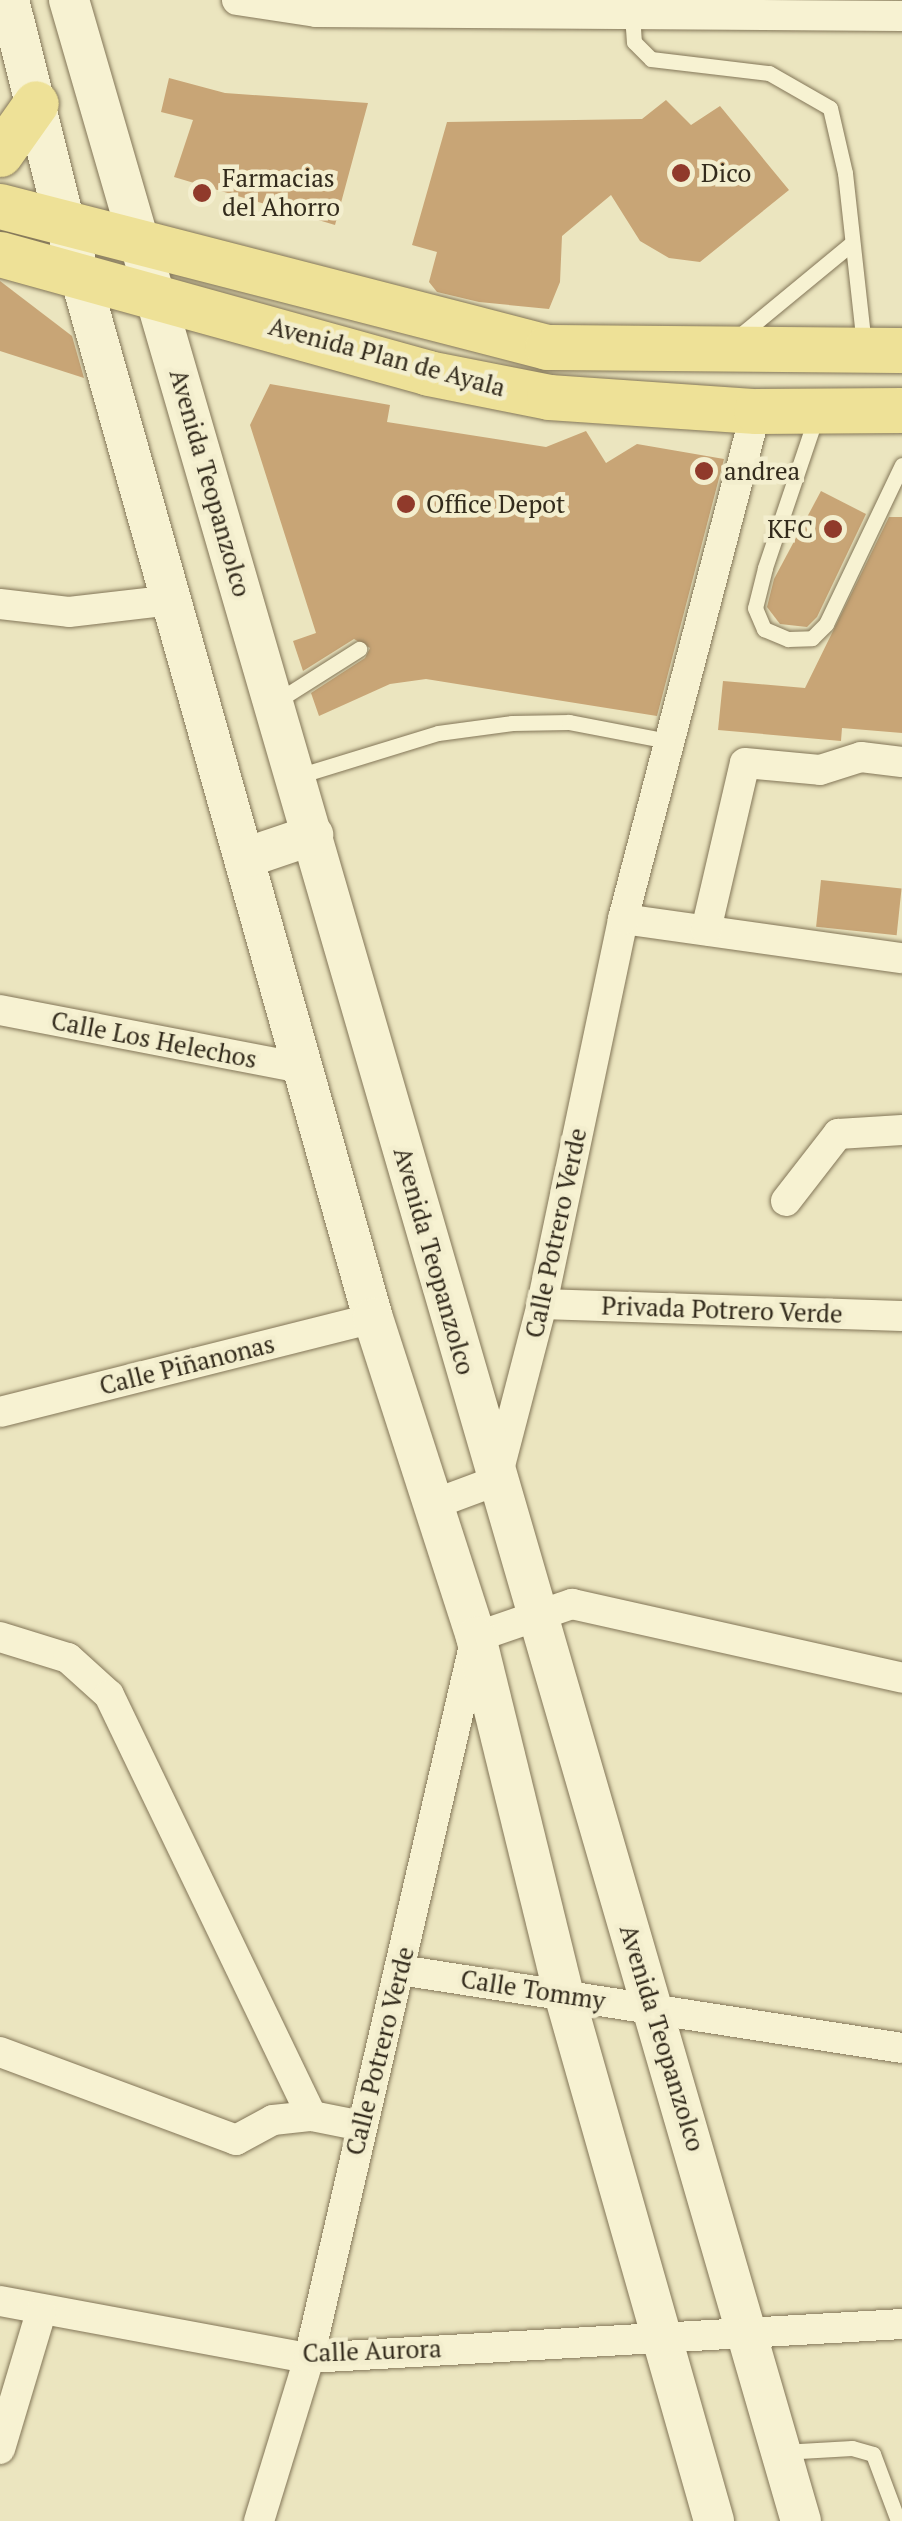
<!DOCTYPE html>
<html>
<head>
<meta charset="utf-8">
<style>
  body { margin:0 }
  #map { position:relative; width:902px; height:2521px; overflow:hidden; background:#ebe5bf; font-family:"PT Serif",serif }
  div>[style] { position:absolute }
  .building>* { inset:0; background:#c8a576; transform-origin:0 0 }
  .roads { filter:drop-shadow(0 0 2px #837658) drop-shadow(0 0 2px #837658) }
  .lane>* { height:15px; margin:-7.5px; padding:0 7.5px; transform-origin:7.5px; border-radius:7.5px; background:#f7f2d2 }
  .street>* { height:30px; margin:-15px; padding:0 15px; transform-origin:15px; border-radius:15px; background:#f7f2d2 }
  .secondary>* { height:40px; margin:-20px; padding:0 20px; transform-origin:20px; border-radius:20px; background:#f7f2d2 }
  .primary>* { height:45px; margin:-22.5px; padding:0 22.5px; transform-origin:22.5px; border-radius:22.5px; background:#eee197 }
  .dots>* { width:28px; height:28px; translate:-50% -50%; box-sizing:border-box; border:5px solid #f3eece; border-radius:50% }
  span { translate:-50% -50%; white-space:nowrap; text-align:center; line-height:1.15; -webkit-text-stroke:9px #f3eece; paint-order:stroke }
  .poi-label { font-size:25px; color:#332b1c }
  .left { translate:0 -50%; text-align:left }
  .right { translate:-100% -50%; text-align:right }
  .street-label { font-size:25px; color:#332b1c }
</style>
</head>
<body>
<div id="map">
  <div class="building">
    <i style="clip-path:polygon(169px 78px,225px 93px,368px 103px,335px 225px,174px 177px,193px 120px,161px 112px)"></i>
    <i style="clip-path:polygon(666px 100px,691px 125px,720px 106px,789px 190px,700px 262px,669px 258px,640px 241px,611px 195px,562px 236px,560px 282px,549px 309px,479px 302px,437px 292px,429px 282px,437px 252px,412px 245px,447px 122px,642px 119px)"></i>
    <i style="clip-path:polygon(0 281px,72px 336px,84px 378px,0 351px)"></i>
    <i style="clip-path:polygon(270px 384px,390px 405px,387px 422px,546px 447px,586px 431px,606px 463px,637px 444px,724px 459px,657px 716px,426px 679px,390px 684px,319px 716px,311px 693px,365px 658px,370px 648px,354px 639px,303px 671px,293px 641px,316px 633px,250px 425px)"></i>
    <i style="clip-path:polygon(821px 491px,866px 514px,817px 617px,807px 627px,780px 624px,767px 607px,774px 579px)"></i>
    <i style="clip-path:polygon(889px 517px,902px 517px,902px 733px,842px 728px,841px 741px,718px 730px,723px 681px,805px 688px)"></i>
    <i style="left:821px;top:880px;width:81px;height:47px;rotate:6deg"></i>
  </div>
  <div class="roads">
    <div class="lane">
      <i style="left:632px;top:14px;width:28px;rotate:86deg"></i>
      <i style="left:634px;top:42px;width:24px;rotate:45deg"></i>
      <i style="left:651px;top:59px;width:119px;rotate:6.8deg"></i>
      <i style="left:769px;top:73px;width:70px;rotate:29.8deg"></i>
      <i style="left:830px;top:108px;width:67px;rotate:77deg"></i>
      <i style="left:845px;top:173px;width:174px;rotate:83.7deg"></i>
      <i style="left:738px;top:337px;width:148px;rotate:-39.5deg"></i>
      <i style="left:817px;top:414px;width:163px;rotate:108.7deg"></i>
      <i style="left:765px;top:568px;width:41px;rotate:104deg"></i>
      <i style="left:755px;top:608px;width:23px;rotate:67deg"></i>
      <i style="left:764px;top:629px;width:26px;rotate:23deg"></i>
      <i style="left:788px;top:639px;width:24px;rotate:-2deg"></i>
      <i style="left:812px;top:638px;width:20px;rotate:-45deg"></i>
      <i style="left:826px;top:624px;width:176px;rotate:-64.5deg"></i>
      <i style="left:274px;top:703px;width:101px;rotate:-32.4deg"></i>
      <i style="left:298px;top:776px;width:146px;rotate:-17.1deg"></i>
      <i style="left:438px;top:733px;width:75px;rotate:-7.7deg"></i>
      <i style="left:512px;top:723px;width:57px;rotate:-1deg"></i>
      <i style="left:569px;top:722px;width:102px;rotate:10.8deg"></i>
      <i style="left:782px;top:2452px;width:70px;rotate:-3.3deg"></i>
      <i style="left:852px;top:2448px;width:22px;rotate:16deg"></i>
      <i style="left:873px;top:2454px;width:72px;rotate:69.5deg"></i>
    </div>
    <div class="street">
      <i style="left:237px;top:0;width:80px;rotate:8.6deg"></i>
      <i style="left:316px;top:12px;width:586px;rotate:0.39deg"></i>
      <i style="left:0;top:604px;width:69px;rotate:6.6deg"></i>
      <i style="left:69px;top:612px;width:105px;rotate:-6.6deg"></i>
      <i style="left:623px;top:919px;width:282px;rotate:8deg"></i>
      <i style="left:706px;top:930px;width:171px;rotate:-76.9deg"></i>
      <i style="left:745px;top:763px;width:75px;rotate:5.3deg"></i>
      <i style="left:820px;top:770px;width:43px;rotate:-17.6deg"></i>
      <i style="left:861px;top:757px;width:41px;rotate:7deg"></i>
      <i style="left:0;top:1010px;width:313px;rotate:10.9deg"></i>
      <i style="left:786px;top:1201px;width:85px;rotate:-52.2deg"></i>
      <i style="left:838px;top:1134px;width:64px;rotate:-3.6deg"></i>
      <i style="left:542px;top:1304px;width:360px;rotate:1.9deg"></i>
      <i style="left:0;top:1412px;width:385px;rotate:-14.1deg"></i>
      <i style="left:434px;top:1504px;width:66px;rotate:-20.4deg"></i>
      <i style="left:496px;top:1481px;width:183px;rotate:-75.4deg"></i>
      <i style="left:542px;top:1304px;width:393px;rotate:-78.1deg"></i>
      <i style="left:623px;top:919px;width:525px;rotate:-75.33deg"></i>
      <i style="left:0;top:1637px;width:71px;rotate:17.2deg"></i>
      <i style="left:68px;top:1658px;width:55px;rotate:42.1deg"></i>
      <i style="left:109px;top:1695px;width:467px;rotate:64.3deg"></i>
      <i style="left:400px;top:1970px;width:508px;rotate:8.83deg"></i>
      <i style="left:0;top:2052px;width:252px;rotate:20.4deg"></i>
      <i style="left:236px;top:2140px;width:42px;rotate:-28.4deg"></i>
      <i style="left:273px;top:2120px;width:39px;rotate:-6deg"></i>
      <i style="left:312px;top:2116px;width:51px;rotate:11.3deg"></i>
      <i style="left:0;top:2301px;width:314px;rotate:10.5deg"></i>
      <i style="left:309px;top:2358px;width:594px;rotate:-3.28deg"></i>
      <i style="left:0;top:2449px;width:143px;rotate:-73.3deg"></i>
      <i style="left:259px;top:2521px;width:170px;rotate:-72.9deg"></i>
      <i style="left:309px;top:2358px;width:740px;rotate:-76.96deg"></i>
      <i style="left:476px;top:1637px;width:102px;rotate:-19deg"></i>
      <i style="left:572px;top:1604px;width:338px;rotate:12.6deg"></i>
    </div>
    <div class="secondary">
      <i style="left:9px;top:0;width:230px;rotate:75.9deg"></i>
      <i style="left:65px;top:223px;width:1137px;rotate:74.29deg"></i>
      <i style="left:373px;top:1318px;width:335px;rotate:72.1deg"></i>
      <i style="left:476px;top:1637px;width:368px;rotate:76.2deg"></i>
      <i style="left:564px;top:1994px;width:548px;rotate:74.11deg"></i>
      <i style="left:69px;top:0;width:2625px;rotate:73.81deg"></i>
      <i style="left:248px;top:857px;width:69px;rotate:-18.7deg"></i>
    </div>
    <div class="primary">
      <i style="left:0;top:154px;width:62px;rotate:-54.8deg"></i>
      <i style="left:0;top:206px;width:565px;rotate:14.45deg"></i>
      <i style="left:547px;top:347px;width:355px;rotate:0.5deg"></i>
      <i style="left:0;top:254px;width:444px;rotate:15.5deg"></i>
      <i style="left:428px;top:373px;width:123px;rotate:11.2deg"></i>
      <i style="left:549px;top:397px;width:207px;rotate:3.9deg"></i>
      <i style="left:756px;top:411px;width:146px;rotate:-0.4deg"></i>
    </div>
  </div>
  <div class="dots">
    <i style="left:681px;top:173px;background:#903a2b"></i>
    <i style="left:202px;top:193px;background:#903a2b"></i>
    <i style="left:704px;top:471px;background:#903a2b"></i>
    <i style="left:406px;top:504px;background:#903a2b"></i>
    <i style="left:833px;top:529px;background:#903a2b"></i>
  </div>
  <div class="poi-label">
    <span class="left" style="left:701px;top:173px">Dico</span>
    <span class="left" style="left:222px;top:193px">Farmacias<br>del Ahorro</span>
    <span class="left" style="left:724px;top:471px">andrea</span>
    <span class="left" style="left:426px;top:504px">Office Depot</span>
    <span class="right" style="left:813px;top:529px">KFC</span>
  </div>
  <div class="street-label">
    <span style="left:387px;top:357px;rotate:15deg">Avenida Plan de Ayala</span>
    <span style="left:210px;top:483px;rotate:74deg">Avenida Teopanzolco</span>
    <span style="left:154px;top:1040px;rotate:11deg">Calle Los Helechos</span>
    <span style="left:556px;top:1233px;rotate:-78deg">Calle Potrero Verde</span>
    <span style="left:434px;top:1261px;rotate:74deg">Avenida Teopanzolco</span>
    <span style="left:722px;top:1310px;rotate:2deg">Privada Potrero Verde</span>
    <span style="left:187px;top:1365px;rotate:-14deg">Calle Piñanonas</span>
    <span style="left:533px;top:1990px;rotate:9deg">Calle Tommy</span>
    <span style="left:662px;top:2038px;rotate:73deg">Avenida Teopanzolco</span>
    <span style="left:380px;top:2051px;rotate:-76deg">Calle Potrero Verde</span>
    <span style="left:372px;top:2351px;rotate:-2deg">Calle Aurora</span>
  </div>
</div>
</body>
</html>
